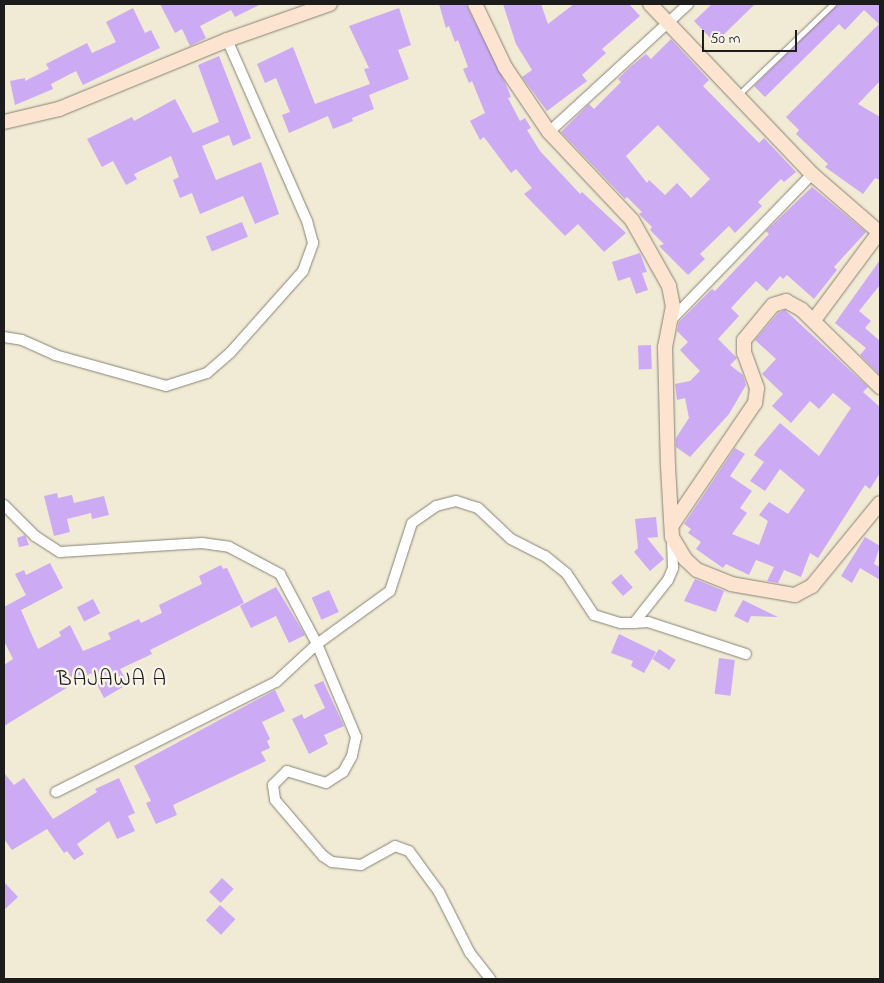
<!DOCTYPE html>
<html>
<head>
<meta charset="utf-8">
<style>
  body { margin:0 }
  #map { position:relative; width:884px; height:983px; overflow:hidden; background:#f1ead4; font-family:"Indie Flower",sans-serif }
  div>[style] { position:absolute }
  .building>* { inset:0; background:#cdaaf4; transform-origin:0 0 }
  .roads { filter:drop-shadow(0 0 1px #868378) drop-shadow(0 0 1px #868378) }
  .lane>* { height:5px; margin:-2.5px; padding:0 2.5px; transform-origin:2.5px; border-radius:2.5px; background:#fff }
  .street>* { height:10px; margin:-5px; padding:0 5px; transform-origin:5px; border-radius:5px; background:#fff }
  .secondary>* { height:14px; margin:-7px; padding:0 7px; transform-origin:7px; border-radius:7px; background:#fde4d1 }
  span { translate:-50% -50%; white-space:nowrap; text-align:center; line-height:1.15; -webkit-text-stroke:5px #f7f3e8; paint-order:stroke }
  .quarter-label { font-size:22px; color:#1c1c1c; letter-spacing:1px }
  .frame { position:absolute; inset:0; border:5px solid #1c1c1c; pointer-events:none }
  .scale { position:absolute; left:702px; top:30px; width:95px; height:22px; box-sizing:border-box; border:2px solid #1c1c1c; border-top:0; padding-left:6px; font-size:15px; line-height:18px; white-space:nowrap; color:#1c1c1c; -webkit-text-stroke:4px #f7f3e8; paint-order:stroke }
</style>
</head>
<body>
<div id="map">
  <div class="building">
    <i style="clip-path:polygon(160px 4px,261px 4px,235px 17px,231px 10px,200px 26px,206px 38px,190px 46px,182px 29px,175px 33px)"></i>
    <i style="clip-path:polygon(439px 4px,466px 4px,505px 82px,511px 97px,508px 98px,520px 121px,525px 118px,531px 128px,527px 130px,540px 151px,580px 194px,582px 192px,626px 233px,604px 252px,578px 224px,565px 236px,524px 194px,532px 188px,516px 169px,511px 173px,484px 137px,480px 140px,470px 121px,485px 113px,472px 81px,469px 83px,463px 69px,468px 67px,458px 40px,455px 42px,449px 26px,446px 28px)"></i>
    <i style="clip-path:polygon(503px 4px,541px 4px,548px 24px,574px 4px,629px 4px,640px 16px,602px 49px,606px 53px,582px 75px,587px 81px,547px 111px,522px 77px,532px 70px,516px 44px)"></i>
    <i style="clip-path:polygon(712px 4px,755px 4px,715px 43px,694px 21px)"></i>
    <i style="clip-path:polygon(837px 4px,880px 4px,880px 81px,858px 104px,880px 117px,880px 180px,875px 178px,863px 194px,825px 167px,828px 164px,796px 134px,799px 130px,786px 117px,879px 24px,864px 10px,845px 30px,839px 24px,765px 97px,754px 86px)"></i>
    <i style="clip-path:polygon(133px 8px,145px 33px,151px 30px,160px 48px,83px 85px,76px 71px,51px 84px,53px 89px,15px 105px,10px 81px,25px 78px,25px 81px,49px 69px,46px 64px,87px 43px,92px 53px,116px 42px,106px 22px)"></i>
    <i style="clip-path:polygon(399px 8px,411px 45px,398px 50px,409px 79px,369px 95px,374px 109px,352px 118px,353px 121px,333px 129px,328px 116px,289px 133px,282px 115px,290px 112px,276px 78px,265px 83px,257px 64px,293px 47px,315px 104px,370px 84px,364px 69px,369px 68px,349px 26px)"></i>
    <i style="clip-path:polygon(evenodd,671px 39px,709px 80px,703px 86px,759px 143px,764px 138px,796px 172px,784px 182px,781px 179px,758px 202px,762px 206px,735px 233px,729px 226px,700px 254px,705px 259px,688px 275px,659px 246px,664px 244px,650px 230px,652px 227px,639px 214px,642px 212px,627px 197px,625px 199px,561px 132px,589px 104px,594px 109px,621px 82px,618px 79px,629px 68px,646px 54px,651px 59px,671px 39px,658px 125px,710px 179px,691px 198px,677px 183px,665px 195px,649px 180px,647px 183px,626px 156px,658px 125px)"></i>
    <i style="clip-path:polygon(219px 56px,251px 138px,233px 146px,229px 135px,202px 146px,216px 180px,261px 162px,279px 214px,255px 224px,243px 196px,200px 214px,192px 193px,180px 198px,173px 180px,179px 177px,171px 156px,134px 174px,137px 179px,126px 185px,113px 161px,102px 167px,87px 139px,132px 117px,134px 121px,175px 99px,193px 133px,219px 122px,198px 65px)"></i>
    <i style="clip-path:polygon(812px 187px,866px 232px,834px 267px,837px 270px,814px 299px,787px 275px,783px 279px,780px 276px,767px 291px,756px 281px,731px 308px,739px 316px,718px 339px,737px 358px,730px 365px,743px 375px,746px 385px,729px 414px,690px 457px,676px 447px,676px 438px,689px 418px,685px 398px,677px 400px,675px 384px,690px 381px,700px 371px,680px 350px,688px 342px,677px 331px,679px 322px,712px 289px,715px 291px,769px 234px,766px 231px)"></i>
    <i style="left:242px;top:222px;width:16px;height:39px;rotate:68deg"></i>
    <i style="clip-path:polygon(640px 253px,647px 272px,642px 273px,648px 290px,636px 294px,630px 277px,618px 281px,612px 262px)"></i>
    <i style="clip-path:polygon(880px 260px,880px 285px,859px 311px,871px 321px,865px 328px,880px 341px,879px 374px,860px 355px,866px 348px,835px 323px)"></i>
    <i style="clip-path:polygon(785px 310px,868px 387px,863px 392px,880px 407px,880px 473px,870px 489px,865px 485px,818px 558px,810px 553px,801px 577px,784px 570px,778px 583px,767px 581px,774px 567px,756px 560px,749px 575px,726px 564px,723px 568px,696px 549px,701px 542px,688px 533px,691px 529px,684px 524px,735px 448px,745px 454px,730px 476px,752px 491px,740px 508px,747px 513px,732px 534px,759px 545px,768px 521px,759px 515px,769px 502px,788px 514px,805px 490px,780px 469px,765px 491px,750px 481px,764px 462px,754px 455px,758px 449px,780px 423px,819px 456px,851px 408px,833px 393px,819px 409px,810px 401px,791px 423px,772px 406px,783px 394px,762px 374px,776px 359px,755px 340px,778px 313px)"></i>
    <i style="left:651px;top:345px;width:24px;height:13px;rotate:88deg"></i>
    <i style="clip-path:polygon(57px 493px,58px 498px,72px 495px,74px 503px,104px 496px,109px 515px,92px 519px,91px 513px,67px 519px,70px 532px,54px 536px,44px 496px)"></i>
    <i style="clip-path:polygon(656px 517px,658px 537px,647px 538px,664px 559px,650px 571px,634px 552px,638px 548px,635px 519px)"></i>
    <i style="clip-path:polygon(25px 535px,29px 545px,19px 547px,17px 538px)"></i>
    <i style="clip-path:polygon(865px 537px,880px 546px,874px 564px,880px 567px,880px 580px,860px 568px,852px 583px,841px 576px)"></i>
    <i style="clip-path:polygon(50px 563px,63px 588px,21px 610px,38px 649px,61px 636px,59px 632px,70px 625px,83px 651px,93px 647px,111px 639px,108px 633px,139px 619px,141px 623px,162px 613px,159px 605px,202px 584px,199px 576px,221px 565px,223px 569px,227px 568px,244px 603px,150px 650px,152px 654px,120px 669px,128px 684px,104px 698px,91px 673px,4px 726px,4px 665px,13px 659px,4px 641px,4px 607px,26px 595px,15px 574px,24px 570px,26px 575px)"></i>
    <i style="left:621px;top:574px;width:18px;height:13px;rotate:49deg"></i>
    <i style="clip-path:polygon(695px 579px,724px 591px,716px 612px,684px 601px)"></i>
    <i style="clip-path:polygon(276px 587px,305px 635px,289px 643px,276px 616px,251px 628px,240px 606px)"></i>
    <i style="left:329px;top:590px;width:24px;height:19px;rotate:66deg"></i>
    <i style="left:93px;top:599px;width:16px;height:18px;rotate:63deg"></i>
    <i style="clip-path:polygon(743px 600px,778px 617px,751px 616px,748px 623px,734px 616px)"></i>
    <i style="clip-path:polygon(619px 634px,656px 652px,644px 673px,631px 666px,633px 661px,611px 653px)"></i>
    <i style="left:659px;top:649px;width:20px;height:12px;rotate:33deg"></i>
    <i style="left:719px;top:658px;width:16px;height:36px;rotate:7deg"></i>
    <i style="clip-path:polygon(323px 681px,344px 726px,324px 735px,328px 744px,309px 754px,292px 719px,302px 714px,304px 719px,325px 708px,314px 685px)"></i>
    <i style="clip-path:polygon(275px 690px,285px 711px,262px 722px,270px 739px,267px 741px,270px 748px,261px 752px,266px 761px,173px 805px,177px 815px,156px 824px,146px 803px,151px 801px,134px 766px)"></i>
    <i style="clip-path:polygon(4px 773px,14px 785px,24px 778px,53px 819px,97px 792px,95px 789px,119px 778px,135px 813px,128px 816px,135px 831px,117px 839px,109px 821px,77px 844px,84px 854px,74px 860px,67px 851px,64px 853px,47px 829px,12px 850px,4px 839px)"></i>
    <i style="left:222px;top:878px;width:16px;height:19px;rotate:43deg"></i>
    <i style="clip-path:polygon(4px 882px,18px 897px,4px 910px)"></i>
    <i style="left:220px;top:905px;width:21px;height:21px;rotate:43deg"></i>
  </div>
  <div class="roads">
    <div class="lane">
      <i style="left:738px;top:95px;width:132px;rotate:-43.8deg"></i>
    </div>
    <div class="street">
      <i style="left:549px;top:132px;width:189px;rotate:-42.6deg"></i>
      <i style="left:672px;top:319px;width:202px;rotate:-46deg"></i>
      <i style="left:4px;top:337px;width:18px;rotate:9deg"></i>
      <i style="left:22px;top:340px;width:36px;rotate:24deg"></i>
      <i style="left:55px;top:355px;width:115px;rotate:15.6deg"></i>
      <i style="left:166px;top:386px;width:43px;rotate:-17.6deg"></i>
      <i style="left:207px;top:373px;width:30px;rotate:-41deg"></i>
      <i style="left:230px;top:353px;width:110px;rotate:-48.3deg"></i>
      <i style="left:303px;top:271px;width:30px;rotate:-70deg"></i>
      <i style="left:313px;top:243px;width:23px;rotate:-105deg"></i>
      <i style="left:307px;top:221px;width:198px;rotate:-113.8deg"></i>
      <i style="left:4px;top:505px;width:44px;rotate:45deg"></i>
      <i style="left:35px;top:536px;width:30px;rotate:33deg"></i>
      <i style="left:60px;top:552px;width:142px;rotate:-3.6deg"></i>
      <i style="left:202px;top:543px;width:27px;rotate:8deg"></i>
      <i style="left:229px;top:547px;width:58px;rotate:27.9deg"></i>
      <i style="left:280px;top:574px;width:79px;rotate:62.1deg"></i>
      <i style="left:317px;top:644px;width:101px;rotate:67.2deg"></i>
      <i style="left:356px;top:737px;width:19px;rotate:102deg"></i>
      <i style="left:352px;top:756px;width:18px;rotate:119deg"></i>
      <i style="left:343px;top:772px;width:20px;rotate:147deg"></i>
      <i style="left:326px;top:783px;width:41px;rotate:-162.9deg"></i>
      <i style="left:287px;top:771px;width:20px;rotate:135deg"></i>
      <i style="left:273px;top:785px;width:15px;rotate:82deg"></i>
      <i style="left:275px;top:800px;width:74px;rotate:49.4deg"></i>
      <i style="left:323px;top:856px;width:11px;rotate:34deg"></i>
      <i style="left:332px;top:862px;width:29px;rotate:6deg"></i>
      <i style="left:361px;top:865px;width:39px;rotate:-29deg"></i>
      <i style="left:395px;top:846px;width:15px;rotate:20deg"></i>
      <i style="left:409px;top:851px;width:51px;rotate:53.8deg"></i>
      <i style="left:439px;top:892px;width:68px;rotate:63.1deg"></i>
      <i style="left:470px;top:953px;width:33px;rotate:52deg"></i>
      <i style="left:634px;top:623px;width:14px;rotate:-4deg"></i>
      <i style="left:648px;top:622px;width:103px;rotate:18.1deg"></i>
      <i style="left:56px;top:792px;width:246px;rotate:-26.6deg"></i>
      <i style="left:276px;top:682px;width:56px;rotate:-42.8deg"></i>
      <i style="left:317px;top:644px;width:90px;rotate:-36deg"></i>
      <i style="left:390px;top:591px;width:71px;rotate:-72.1deg"></i>
      <i style="left:412px;top:523px;width:29px;rotate:-35deg"></i>
      <i style="left:436px;top:506px;width:21px;rotate:-14deg"></i>
      <i style="left:456px;top:501px;width:23px;rotate:18deg"></i>
      <i style="left:478px;top:508px;width:45px;rotate:43.2deg"></i>
      <i style="left:511px;top:539px;width:38px;rotate:27deg"></i>
      <i style="left:545px;top:556px;width:28px;rotate:39deg"></i>
      <i style="left:567px;top:574px;width:49px;rotate:56.6deg"></i>
      <i style="left:594px;top:615px;width:28px;rotate:17deg"></i>
      <i style="left:621px;top:623px;width:13px"></i>
      <i style="left:634px;top:623px;width:55px;rotate:-51.7deg"></i>
      <i style="left:668px;top:580px;width:13px;rotate:-67deg"></i>
      <i style="left:673px;top:568px;width:30px;rotate:-92deg"></i>
    </div>
    <div class="secondary">
      <i style="left:475px;top:4px;width:70px;rotate:64.5deg"></i>
      <i style="left:505px;top:67px;width:78px;rotate:55.9deg"></i>
      <i style="left:549px;top:132px;width:121px;rotate:46.7deg"></i>
      <i style="left:632px;top:220px;width:76px;rotate:60.7deg"></i>
      <i style="left:669px;top:286px;width:20px;rotate:79deg"></i>
      <i style="left:673px;top:306px;width:42px;rotate:101deg"></i>
      <i style="left:665px;top:347px;width:119px;rotate:88.6deg"></i>
      <i style="left:668px;top:466px;width:71px;rotate:86.8deg"></i>
      <i style="left:672px;top:537px;width:26px;rotate:59deg"></i>
      <i style="left:685px;top:559px;width:16px;rotate:43deg"></i>
      <i style="left:697px;top:570px;width:37px;rotate:22deg"></i>
      <i style="left:731px;top:584px;width:65px;rotate:9.8deg"></i>
      <i style="left:795px;top:595px;width:19px;rotate:-28deg"></i>
      <i style="left:812px;top:586px;width:107px;rotate:-50.7deg"></i>
      <i style="left:650px;top:4px;width:235px;rotate:46.4deg"></i>
      <i style="left:812px;top:174px;width:90px;rotate:40.9deg"></i>
      <i style="left:4px;top:122px;width:57px;rotate:-13.3deg"></i>
      <i style="left:59px;top:109px;width:182px;rotate:-22.3deg"></i>
      <i style="left:227px;top:40px;width:109px;rotate:-19.3deg"></i>
      <i style="left:814px;top:320px;width:111px;rotate:-53.4deg"></i>
      <i style="left:672px;top:525px;width:148px;rotate:-55.8deg"></i>
      <i style="left:755px;top:403px;width:15px;rotate:-82deg"></i>
      <i style="left:757px;top:388px;width:37px;rotate:-110deg"></i>
      <i style="left:744px;top:353px;width:13px;rotate:-90deg"></i>
      <i style="left:744px;top:340px;width:45px;rotate:-50.4deg"></i>
      <i style="left:773px;top:305px;width:14px;rotate:-17deg"></i>
      <i style="left:786px;top:301px;width:18px;rotate:29deg"></i>
      <i style="left:802px;top:310px;width:110px;rotate:44.6deg"></i>
    </div>
  </div>
  <div class="quarter-label">
    <span style="left:112px;top:681px">BAJAWA A</span>
  </div>
  <div class="frame"></div>
  <div class="scale">50 m</div>
</div>
</body>
</html>
